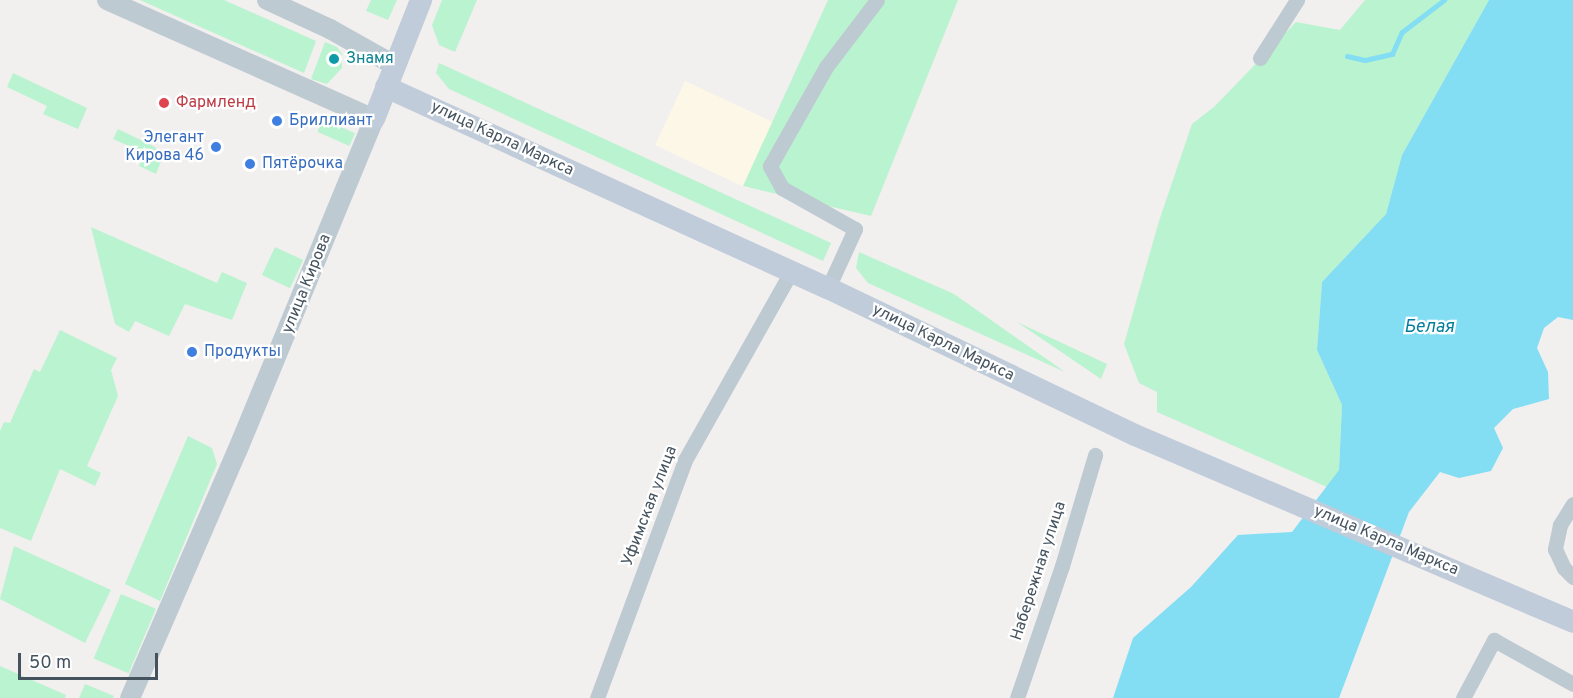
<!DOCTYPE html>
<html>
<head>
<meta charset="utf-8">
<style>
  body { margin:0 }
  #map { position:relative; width:1573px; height:698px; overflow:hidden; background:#f2efef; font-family:Overpass,sans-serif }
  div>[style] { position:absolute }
  .commercial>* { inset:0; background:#fdf7e7; transform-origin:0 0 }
  .green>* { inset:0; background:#baf3cf; transform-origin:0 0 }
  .water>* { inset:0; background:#83ddf3 }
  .stream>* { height:5px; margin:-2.5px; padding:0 2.5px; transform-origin:2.5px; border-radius:2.5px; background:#83ddf3 }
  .minor>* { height:15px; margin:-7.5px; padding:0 7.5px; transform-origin:7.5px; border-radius:7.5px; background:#becad2 }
  .tertiary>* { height:20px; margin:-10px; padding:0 10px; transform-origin:10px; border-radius:10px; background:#becad2 }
  .secondary>* { height:22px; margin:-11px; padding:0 11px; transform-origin:11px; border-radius:11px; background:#c0ccd9 }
  .dots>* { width:16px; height:16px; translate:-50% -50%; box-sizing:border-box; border:3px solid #fff; border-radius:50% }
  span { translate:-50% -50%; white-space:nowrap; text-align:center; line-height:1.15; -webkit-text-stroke:4.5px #fff; paint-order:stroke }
  .culture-label { font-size:16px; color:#0d838f }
  .left { translate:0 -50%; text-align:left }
  .health-label { font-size:16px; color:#be3a42 }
  .shop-label { font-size:16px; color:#366cbe }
  .right { translate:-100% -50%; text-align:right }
  .street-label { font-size:16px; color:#45535e }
  .water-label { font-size:18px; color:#037e9d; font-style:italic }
  .scale { position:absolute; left:18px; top:653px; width:140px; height:27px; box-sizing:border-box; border:3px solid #45535e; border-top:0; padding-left:8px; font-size:18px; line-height:21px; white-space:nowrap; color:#45535e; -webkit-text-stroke:4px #fff; paint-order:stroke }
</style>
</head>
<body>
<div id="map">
  <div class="commercial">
    <i style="left:685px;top:81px;width:102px;height:71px;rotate:25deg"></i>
  </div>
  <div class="green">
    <i style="clip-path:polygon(140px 0,224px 0,316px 41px,304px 73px)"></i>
    <i style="clip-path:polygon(371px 0,397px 0,388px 20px,366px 11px)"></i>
    <i style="clip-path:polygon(442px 0,477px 0,455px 52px,439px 45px,432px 25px)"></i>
    <i style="clip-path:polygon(828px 0,958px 0,871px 216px,743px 186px)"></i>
    <i style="clip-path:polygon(1365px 0,1489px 0,1402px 155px,1386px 214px,1322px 282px,1317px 350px,1342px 405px,1339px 470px,1327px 487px,1157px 412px,1157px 392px,1139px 383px,1124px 344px,1159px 221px,1192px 124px,1214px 107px,1296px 22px,1340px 30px)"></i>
    <i style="clip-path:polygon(325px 42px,337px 47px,342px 54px,342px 68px,327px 84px,311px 79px)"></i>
    <i style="clip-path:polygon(439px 63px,831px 243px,823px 261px,449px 89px,436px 73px)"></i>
    <i style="clip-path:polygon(13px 73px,87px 108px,78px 129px,43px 114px,47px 106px,7px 87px)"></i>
    <i style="left:323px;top:119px;width:35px;height:14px;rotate:24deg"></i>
    <i style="clip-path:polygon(118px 129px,155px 147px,162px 159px,156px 174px,139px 166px,145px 153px,113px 139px)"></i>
    <i style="clip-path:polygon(91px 227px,217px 283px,222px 272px,247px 283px,232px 320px,185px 304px,169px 336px,135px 321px,129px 332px,115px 324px)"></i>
    <i style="left:275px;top:247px;width:31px;height:31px;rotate:25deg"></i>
    <i style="clip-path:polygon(859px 252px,954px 294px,1065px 372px,868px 283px,856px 268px)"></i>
    <i style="clip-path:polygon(1017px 322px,1107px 364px,1101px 379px)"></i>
    <i style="clip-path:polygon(60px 330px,117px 358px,111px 370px,118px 396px,87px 466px,101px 473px,95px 486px,60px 469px,31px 541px,0 528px,0 431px,4px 422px,10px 423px,34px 369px,40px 372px)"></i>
    <i style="clip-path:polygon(188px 436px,212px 448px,217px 464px,160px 601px,125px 584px)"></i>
    <i style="clip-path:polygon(14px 546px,111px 590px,85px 643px,0 599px)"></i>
    <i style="left:121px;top:594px;width:38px;height:70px;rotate:23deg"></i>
    <i style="clip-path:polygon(0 666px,66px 695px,65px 698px,0 698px)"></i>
    <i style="clip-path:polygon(85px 684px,114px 696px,113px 698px,79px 698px)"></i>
  </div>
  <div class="water">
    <i style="clip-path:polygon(1489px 0,1573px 0,1573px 320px,1558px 317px,1544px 328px,1537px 348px,1548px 372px,1549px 399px,1513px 409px,1494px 428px,1503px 448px,1491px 471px,1459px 478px,1440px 472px,1409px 512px,1339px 698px,1113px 698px,1133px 638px,1191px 587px,1238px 535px,1292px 532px,1339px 470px,1342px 405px,1317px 350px,1322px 282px,1386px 214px,1402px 155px)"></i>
  </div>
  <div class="stream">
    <i style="left:1347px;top:56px;width:18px;rotate:13deg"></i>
    <i style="left:1365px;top:60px;width:28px;rotate:-13deg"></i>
    <i style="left:1392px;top:54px;width:24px;rotate:-66deg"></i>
    <i style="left:1402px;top:32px;width:53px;rotate:-37.3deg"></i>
  </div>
  <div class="minor">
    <i style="left:1260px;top:58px;width:69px;rotate:-57.5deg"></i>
    <i style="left:828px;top:288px;width:65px;rotate:-65.4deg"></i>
    <i style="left:855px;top:229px;width:84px;rotate:-150.7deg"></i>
    <i style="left:782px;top:188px;width:25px;rotate:-119deg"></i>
    <i style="left:770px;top:166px;width:114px;rotate:-60.5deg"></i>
    <i style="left:826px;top:67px;width:84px;rotate:-52.7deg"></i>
    <i style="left:1573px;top:504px;width:25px;rotate:122deg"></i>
    <i style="left:1560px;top:525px;width:25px;rotate:102deg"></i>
    <i style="left:1555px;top:549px;width:21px;rotate:65deg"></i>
    <i style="left:1564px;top:568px;width:13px;rotate:45deg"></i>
    <i style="left:597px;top:698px;width:254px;rotate:-69.7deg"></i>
    <i style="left:685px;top:460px;width:216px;rotate:-60.6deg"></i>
    <i style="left:1017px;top:698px;width:139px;rotate:-71.2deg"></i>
    <i style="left:1062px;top:566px;width:116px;rotate:-73.4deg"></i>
    <i style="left:1463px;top:698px;width:66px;rotate:-61.9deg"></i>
    <i style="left:1494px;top:640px;width:90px;rotate:29.1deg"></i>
  </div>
  <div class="tertiary">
    <i style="left:107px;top:0;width:292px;rotate:24deg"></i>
    <i style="left:374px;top:119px;width:359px;rotate:112.4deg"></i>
    <i style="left:237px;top:451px;width:269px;rotate:113.4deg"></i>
    <i style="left:267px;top:0;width:69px;rotate:24.7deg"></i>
    <i style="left:330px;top:29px;width:73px;rotate:29.4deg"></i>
  </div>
  <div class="secondary">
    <i style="left:386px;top:87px;width:486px;rotate:24.5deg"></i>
    <i style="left:828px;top:288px;width:340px;rotate:25.6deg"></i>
    <i style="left:1135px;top:435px;width:476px;rotate:23.1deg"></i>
    <i style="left:374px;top:119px;width:128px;rotate:-68.4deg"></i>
  </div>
  <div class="dots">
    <i style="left:334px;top:59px;background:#0f9aa8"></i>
    <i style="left:164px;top:103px;background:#e0444e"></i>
    <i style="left:277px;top:121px;background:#3f7fe0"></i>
    <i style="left:216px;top:147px;background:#3f7fe0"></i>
    <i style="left:250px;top:164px;background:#3f7fe0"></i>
    <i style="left:192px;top:352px;background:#3f7fe0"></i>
  </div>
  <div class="culture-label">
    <span class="left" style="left:346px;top:59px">Знамя</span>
  </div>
  <div class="health-label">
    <span class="left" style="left:176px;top:103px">Фармленд</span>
  </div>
  <div class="shop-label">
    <span class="left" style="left:289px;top:121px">Бриллиант</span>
    <span class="right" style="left:204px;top:147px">Элегант<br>Кирова 46</span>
    <span class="left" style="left:262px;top:164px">Пятёрочка</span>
    <span class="left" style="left:204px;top:352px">Продукты</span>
  </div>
  <div class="street-label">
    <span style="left:502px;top:139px;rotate:25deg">улица Карла Маркса</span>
    <span style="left:307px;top:284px;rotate:-68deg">улица Кирова</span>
    <span style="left:943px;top:343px;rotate:26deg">улица Карла Маркса</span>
    <span style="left:650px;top:506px;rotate:-69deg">Уфимская улица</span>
    <span style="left:1386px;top:541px;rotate:23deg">улица Карла Маркса</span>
    <span style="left:1039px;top:571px;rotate:-72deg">Набережная улица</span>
  </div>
  <div class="water-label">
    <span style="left:1429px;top:328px">Белая</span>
  </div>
  <div class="scale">50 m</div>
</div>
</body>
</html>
